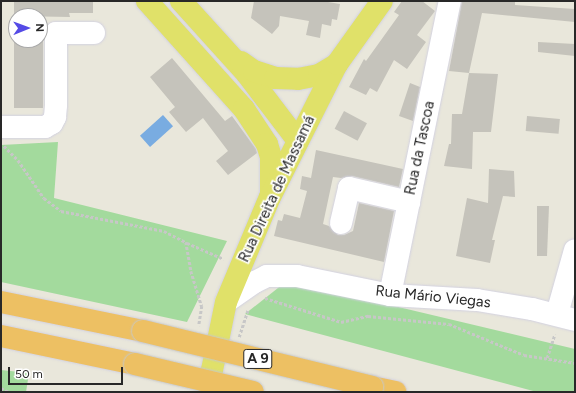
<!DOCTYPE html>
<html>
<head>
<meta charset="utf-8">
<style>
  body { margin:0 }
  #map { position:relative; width:576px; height:393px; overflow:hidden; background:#e9e7db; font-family:Figtree,sans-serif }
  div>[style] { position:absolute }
  .green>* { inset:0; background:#a3da9d }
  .water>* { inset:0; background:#79ace1; transform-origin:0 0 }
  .building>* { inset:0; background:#c5c3bb; transform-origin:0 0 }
  .path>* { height:2.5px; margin-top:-1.25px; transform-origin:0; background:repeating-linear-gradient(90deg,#c7c7c7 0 3px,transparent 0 5px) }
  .roads { filter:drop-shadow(0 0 1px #d2d1e0) drop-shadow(0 0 1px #d2d1e0) }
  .minor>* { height:22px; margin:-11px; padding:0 11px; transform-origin:11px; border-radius:11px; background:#fff }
  .major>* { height:22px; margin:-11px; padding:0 11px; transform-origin:11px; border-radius:11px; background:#e0e169 }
  .highway>* { height:22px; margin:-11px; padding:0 11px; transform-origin:11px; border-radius:11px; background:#edc063 }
  .bridges { filter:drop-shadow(0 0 1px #c7c7c7) drop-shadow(0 0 1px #c7c7c7) }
  .highway-bridge>* { height:22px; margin:-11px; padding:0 11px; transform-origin:11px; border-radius:11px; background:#edc063 }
  span { translate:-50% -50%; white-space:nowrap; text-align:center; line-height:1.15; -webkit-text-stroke:3.5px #fff; paint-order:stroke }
  .shield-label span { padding:1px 3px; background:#fff; border:1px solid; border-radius:3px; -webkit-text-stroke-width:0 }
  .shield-label { font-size:14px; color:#282828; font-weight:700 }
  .street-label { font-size:15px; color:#282828 }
  .frame { position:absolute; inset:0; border:2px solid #282828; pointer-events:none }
  .north { position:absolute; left:8px; top:8px; width:40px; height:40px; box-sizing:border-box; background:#fff; border:1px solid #a9a9a9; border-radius:50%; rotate:89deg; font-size:11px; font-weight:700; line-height:16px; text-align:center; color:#282828 }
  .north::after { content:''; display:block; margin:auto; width:14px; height:18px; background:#554be6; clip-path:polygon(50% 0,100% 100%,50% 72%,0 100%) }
  .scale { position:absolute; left:8px; top:367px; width:115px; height:18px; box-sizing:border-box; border:2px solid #282828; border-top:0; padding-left:5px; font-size:12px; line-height:14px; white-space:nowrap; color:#282828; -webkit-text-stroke:3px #fff; paint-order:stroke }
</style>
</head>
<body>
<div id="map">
  <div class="green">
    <i style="clip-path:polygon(58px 142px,54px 198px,227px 241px,187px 322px,1px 282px,1px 145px)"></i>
    <i style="clip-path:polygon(283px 284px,331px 291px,575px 349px,575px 392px,537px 392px,245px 314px)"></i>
    <i style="clip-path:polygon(1px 370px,29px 373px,26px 392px,1px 392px)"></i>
  </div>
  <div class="water">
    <i style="left:163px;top:115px;width:15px;height:31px;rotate:48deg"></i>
  </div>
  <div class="building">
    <i style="clip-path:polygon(14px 1px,93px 1px,93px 13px,69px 13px,70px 17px,14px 16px)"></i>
    <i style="clip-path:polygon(254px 1px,322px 1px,340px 4px,337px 20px,332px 19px,331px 26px,322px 24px,320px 38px,306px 35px,309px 21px,280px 16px,279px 26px,272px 34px,251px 18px)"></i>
    <i style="clip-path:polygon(402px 1px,422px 1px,435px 11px,417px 35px,426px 42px,407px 69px,394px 60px,377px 92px,370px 88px,366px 95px,349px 87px,364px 59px,366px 61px,399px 15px,394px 12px)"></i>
    <i style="clip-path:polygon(462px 1px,515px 1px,515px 5px,575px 9px,575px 22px,482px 13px,469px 73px,449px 71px)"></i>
    <i style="left:14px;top:40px;width:29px;height:68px"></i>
    <i style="clip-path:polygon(538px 42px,575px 44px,575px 56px,538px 52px)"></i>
    <i style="clip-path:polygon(172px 58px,225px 121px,232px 116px,256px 149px,257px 153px,228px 175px,216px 161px,228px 151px,203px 118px,186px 132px,169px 112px,175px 107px,150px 77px)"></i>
    <i style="clip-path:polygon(469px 73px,498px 74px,491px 132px,473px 132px,472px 169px,444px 166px,449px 144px,451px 144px,452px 114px,462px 114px)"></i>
    <i style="clip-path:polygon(410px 83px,420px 87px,413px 121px,399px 116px)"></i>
    <i style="left:344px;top:111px;width:26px;height:20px;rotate:28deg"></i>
    <i style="left:527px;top:116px;width:33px;height:15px;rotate:5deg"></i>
    <i style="clip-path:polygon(316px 150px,403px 169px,399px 187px,352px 176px,341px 178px,333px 177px,323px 224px,329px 226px,338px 235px,344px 235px,353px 231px,359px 203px,394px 211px,384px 262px,274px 236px,278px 220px,282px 221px,284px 214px,300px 218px,307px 191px,300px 189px,302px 176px,311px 178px)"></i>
    <i style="clip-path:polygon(489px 169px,514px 171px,515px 197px,503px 196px,492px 240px,495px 240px,490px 263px,456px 256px,467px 198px,488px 203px)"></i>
    <i style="clip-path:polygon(537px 206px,549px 206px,547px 256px,537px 256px)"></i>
  </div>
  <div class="path">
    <i style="left:4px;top:146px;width:20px;rotate:45deg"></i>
    <i style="left:18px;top:160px;width:46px;rotate:55.6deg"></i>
    <i style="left:44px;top:198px;width:21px;rotate:37deg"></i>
    <i style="left:61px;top:211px;width:105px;rotate:11deg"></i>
    <i style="left:164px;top:231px;width:25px;rotate:27deg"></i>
    <i style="left:186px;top:242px;width:29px;rotate:80deg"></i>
    <i style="left:191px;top:271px;width:37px;rotate:73deg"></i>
    <i style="left:202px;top:306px;width:20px;rotate:99deg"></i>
    <i style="left:187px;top:243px;width:40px;rotate:23.4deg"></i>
    <i style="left:265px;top:298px;width:80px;rotate:17.5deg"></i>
    <i style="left:341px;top:322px;width:28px;rotate:-13deg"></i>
    <i style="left:368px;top:316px;width:81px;rotate:5.6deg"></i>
    <i style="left:449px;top:324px;width:81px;rotate:22.5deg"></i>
    <i style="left:524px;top:355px;width:52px;rotate:8.9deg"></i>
    <i style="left:239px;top:337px;width:28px;rotate:-72deg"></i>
    <i style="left:547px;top:358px;width:25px;rotate:-72deg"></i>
    <i style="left:1px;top:388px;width:9px;rotate:27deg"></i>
  </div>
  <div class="roads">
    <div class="minor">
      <i style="left:1px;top:127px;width:44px"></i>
      <i style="left:45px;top:127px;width:8px;rotate:-30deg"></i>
      <i style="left:52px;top:123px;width:7px;rotate:-63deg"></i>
      <i style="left:55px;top:117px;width:12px;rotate:-85deg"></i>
      <i style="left:56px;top:105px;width:72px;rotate:-90deg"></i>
      <i style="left:56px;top:33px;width:38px"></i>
      <i style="left:341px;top:223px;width:36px;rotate:-77deg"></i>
      <i style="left:349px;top:188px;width:62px;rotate:13.1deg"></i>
      <i style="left:390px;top:295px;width:300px;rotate:-78.5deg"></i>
      <i style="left:226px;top:302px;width:35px;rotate:-35deg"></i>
      <i style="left:255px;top:282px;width:13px;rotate:-27deg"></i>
      <i style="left:267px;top:276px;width:30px"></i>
      <i style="left:297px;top:276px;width:95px;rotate:11.5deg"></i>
      <i style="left:390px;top:295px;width:87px;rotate:3.3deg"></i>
      <i style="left:477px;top:300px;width:56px;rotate:9.3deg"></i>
      <i style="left:532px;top:309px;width:44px;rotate:14.3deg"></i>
      <i style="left:557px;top:314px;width:66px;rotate:-74.3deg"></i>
    </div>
    <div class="major">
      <i style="left:147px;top:1px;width:145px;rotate:48.1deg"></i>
      <i style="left:244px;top:109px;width:42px;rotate:56.7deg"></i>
      <i style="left:267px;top:144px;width:14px;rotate:73deg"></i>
      <i style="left:271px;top:157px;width:34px;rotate:90deg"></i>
      <i style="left:181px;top:1px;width:98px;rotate:47.9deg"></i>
      <i style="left:247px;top:74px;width:84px;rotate:52.7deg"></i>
      <i style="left:241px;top:62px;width:16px;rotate:35deg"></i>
      <i style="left:254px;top:71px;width:22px;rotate:18deg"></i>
      <i style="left:275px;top:78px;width:23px;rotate:2deg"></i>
      <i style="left:298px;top:79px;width:21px;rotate:-11deg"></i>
      <i style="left:319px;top:75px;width:21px;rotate:-31deg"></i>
      <i style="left:210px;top:392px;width:22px;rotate:-85deg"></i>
      <i style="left:212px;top:370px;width:69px;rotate:-78.4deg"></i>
      <i style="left:226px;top:302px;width:114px;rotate:-67.3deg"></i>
      <i style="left:270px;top:197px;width:149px;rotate:-63.3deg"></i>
      <i style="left:337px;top:64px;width:77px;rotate:-54.5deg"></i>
    </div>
    <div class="highway">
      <i style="left:1px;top:302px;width:145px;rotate:11.5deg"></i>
      <i style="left:1px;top:336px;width:137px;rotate:11.8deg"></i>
      <i style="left:372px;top:387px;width:24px;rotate:12deg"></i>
    </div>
  </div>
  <div class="bridges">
    <div class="highway-bridge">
      <i style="left:143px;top:331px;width:236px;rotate:13.7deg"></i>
      <i style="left:135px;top:364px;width:121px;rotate:13.3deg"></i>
    </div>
  </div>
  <div class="shield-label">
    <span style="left:258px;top:359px">A 9</span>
  </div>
  <div class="street-label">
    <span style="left:420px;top:148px;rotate:-78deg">Rua da Tascoa</span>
    <span style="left:277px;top:189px;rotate:-65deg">Rua Direita de Massamá</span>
    <span style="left:433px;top:297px;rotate:6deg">Rua Mário Viegas</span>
  </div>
  <div class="frame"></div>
  <div class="north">N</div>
  <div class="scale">50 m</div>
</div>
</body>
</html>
